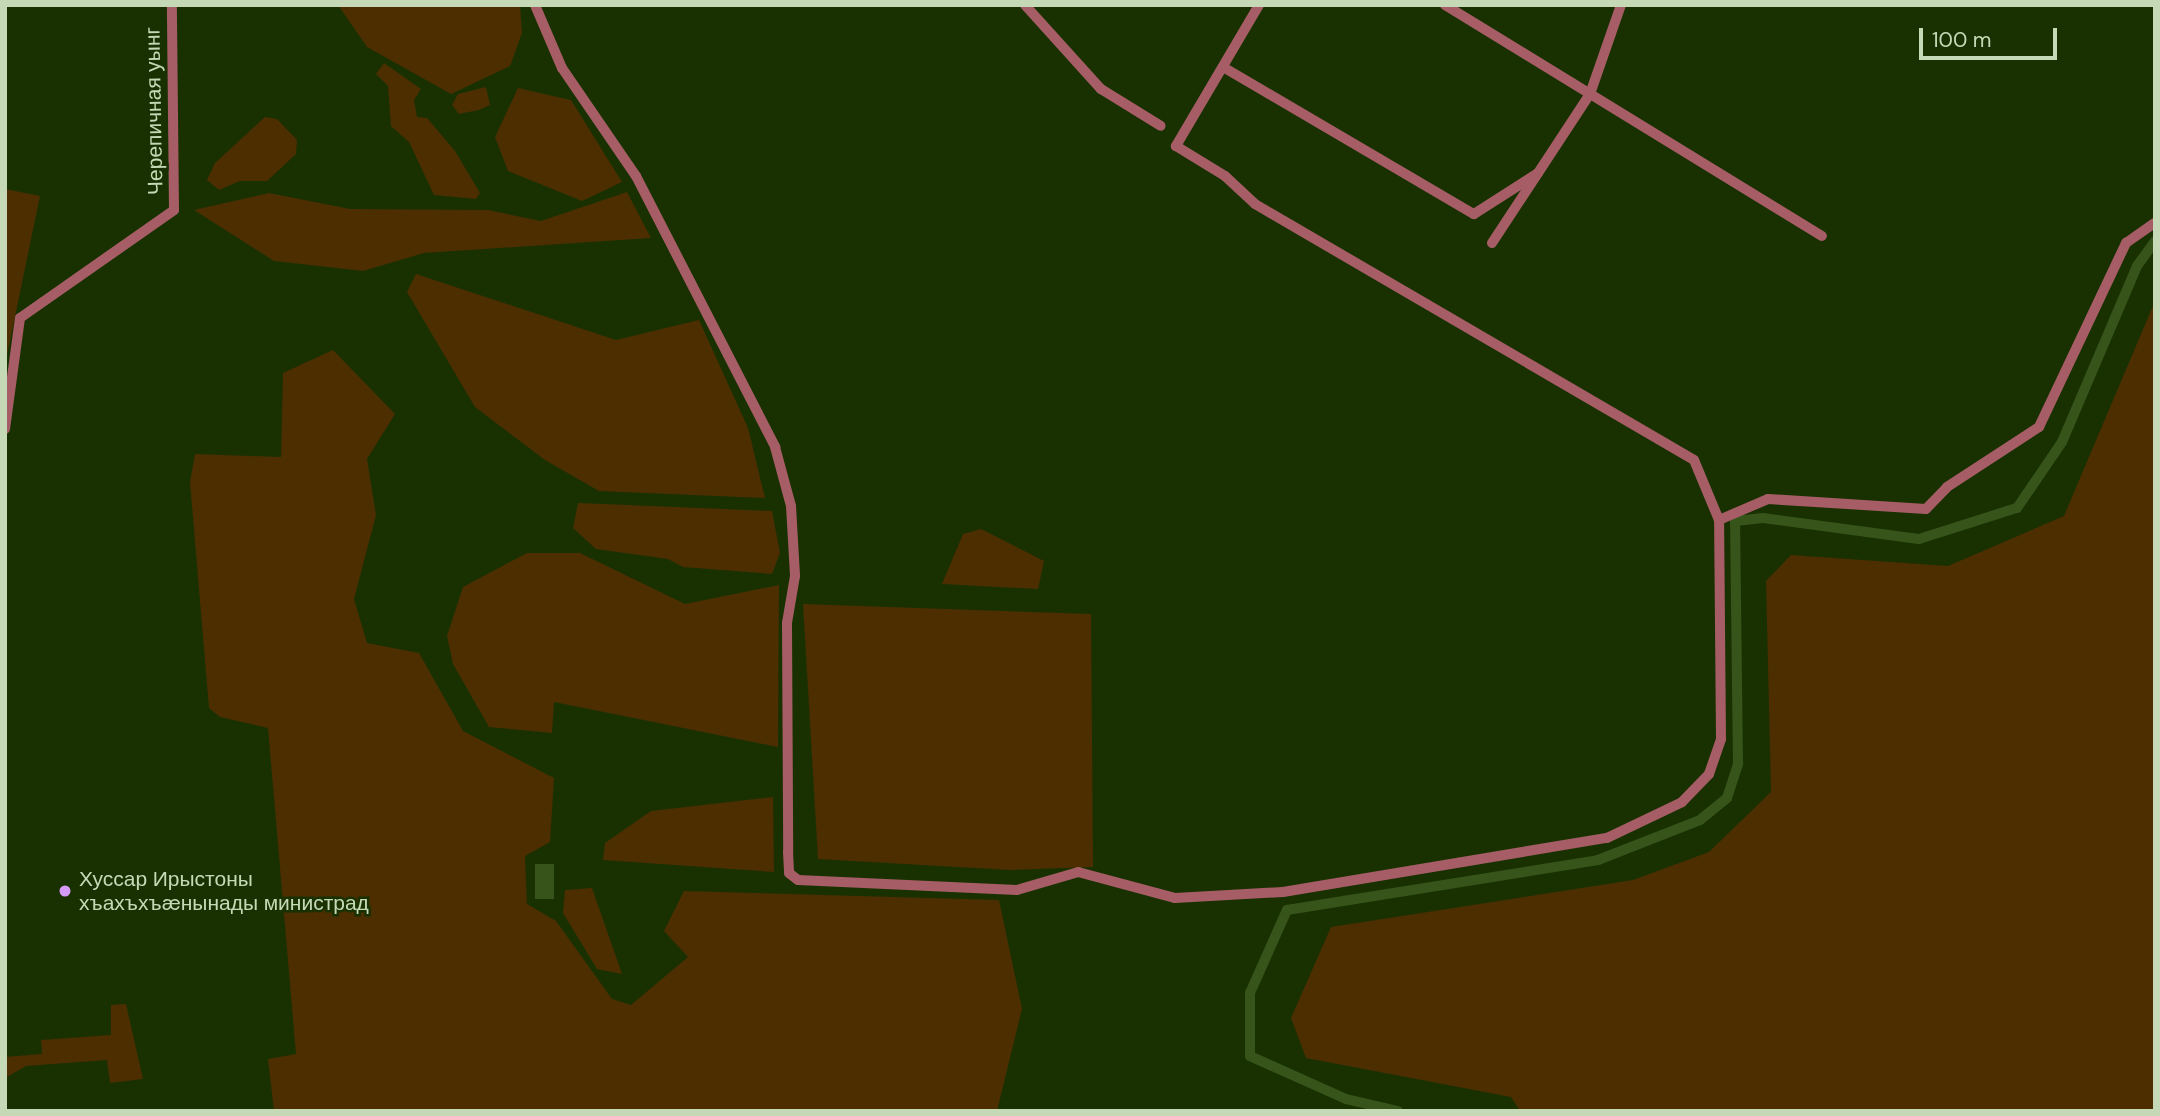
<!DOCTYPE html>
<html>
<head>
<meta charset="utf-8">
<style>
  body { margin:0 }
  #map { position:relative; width:2160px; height:1116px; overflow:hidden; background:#193100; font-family:"DM Sans",sans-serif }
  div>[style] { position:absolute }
  .green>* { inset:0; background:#4c2e00 }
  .water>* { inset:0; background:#37551b; transform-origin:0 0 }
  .canal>* { height:10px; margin:-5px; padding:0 5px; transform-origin:5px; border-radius:5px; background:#37551b }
  .minor>* { height:10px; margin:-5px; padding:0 5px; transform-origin:5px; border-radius:5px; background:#a65d66 }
  .dots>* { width:19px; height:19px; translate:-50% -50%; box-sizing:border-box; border:4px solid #193100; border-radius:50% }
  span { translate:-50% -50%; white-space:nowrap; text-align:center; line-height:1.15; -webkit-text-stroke:5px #193100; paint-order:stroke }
  .street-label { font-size:21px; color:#c5d9b7 }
  .poi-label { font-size:21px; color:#c5d9b7 }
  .left { translate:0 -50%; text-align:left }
  .frame { position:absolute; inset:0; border:7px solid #c5d9b7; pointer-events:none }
  .scale { position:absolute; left:1919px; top:28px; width:138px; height:32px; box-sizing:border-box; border:4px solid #c5d9b7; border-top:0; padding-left:9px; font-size:21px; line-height:24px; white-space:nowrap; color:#c5d9b7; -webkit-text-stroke:5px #193100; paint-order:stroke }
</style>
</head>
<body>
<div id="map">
  <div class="green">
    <i style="clip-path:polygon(338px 5px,520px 5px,522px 33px,510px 66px,451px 94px,367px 47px)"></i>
    <i style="clip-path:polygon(384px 63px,421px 89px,414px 100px,417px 117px,427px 118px,455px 151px,480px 193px,476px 199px,434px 195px,409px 142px,391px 126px,388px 86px,376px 74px)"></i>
    <i style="clip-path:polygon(486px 87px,490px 105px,479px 110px,459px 114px,452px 105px,458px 94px)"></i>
    <i style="clip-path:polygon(518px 88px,571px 100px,622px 182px,582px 201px,508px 171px,495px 137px)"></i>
    <i style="clip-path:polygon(265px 117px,277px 119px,297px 140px,296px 154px,267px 181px,240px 181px,219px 190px,207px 180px,215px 163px)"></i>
    <i style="clip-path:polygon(5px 189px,40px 196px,5px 365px)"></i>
    <i style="clip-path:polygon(627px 192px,651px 238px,424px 253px,363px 271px,274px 261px,194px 210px,269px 193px,350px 209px,488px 210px,541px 221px)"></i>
    <i style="clip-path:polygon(416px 274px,616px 340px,699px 320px,748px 428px,765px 498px,599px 491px,545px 460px,475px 407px,407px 292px)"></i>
    <i style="clip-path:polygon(2155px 301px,2155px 1111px,1520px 1111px,1511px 1097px,1306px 1058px,1291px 1018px,1331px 927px,1633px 880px,1709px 852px,1771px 792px,1766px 581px,1791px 555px,1948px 566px,2064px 516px)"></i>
    <i style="clip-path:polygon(333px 350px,395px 414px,367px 459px,376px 515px,354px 599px,367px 643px,419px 653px,463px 731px,554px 778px,550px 842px,525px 856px,527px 904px,556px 921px,612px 999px,631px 1005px,688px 957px,664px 931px,684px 891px,999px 900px,1022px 1009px,997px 1111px,274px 1111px,268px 1059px,296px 1054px,268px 728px,220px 717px,209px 708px,190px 482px,195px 454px,281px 457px,283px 373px)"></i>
    <i style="clip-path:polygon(578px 503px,772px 511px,780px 553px,772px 574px,683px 567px,668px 559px,596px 549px,573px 528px)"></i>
    <i style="clip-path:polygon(981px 529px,1044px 561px,1038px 589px,942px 584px,963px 534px)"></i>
    <i style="clip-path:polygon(527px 553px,580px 553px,685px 604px,779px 585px,778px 747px,554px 702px,552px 733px,489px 727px,453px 664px,447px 636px,463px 587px)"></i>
    <i style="clip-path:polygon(803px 604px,1091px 614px,1093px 867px,1010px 870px,818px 859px)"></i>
    <i style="clip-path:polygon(773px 797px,774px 872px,603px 860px,605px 843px,651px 811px)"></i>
    <i style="clip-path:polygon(592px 888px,622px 974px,597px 969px,563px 913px,565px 890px)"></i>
    <i style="clip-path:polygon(126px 1004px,143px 1079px,110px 1083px,107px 1060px,26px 1066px,5px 1078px,5px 1057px,42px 1054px,41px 1040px,111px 1035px,111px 1005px)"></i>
  </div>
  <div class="water">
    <i style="left:535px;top:864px;width:19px;height:35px"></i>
  </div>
  <div class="canal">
    <i style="left:1398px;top:1111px;width:53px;rotate:-167deg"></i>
    <i style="left:1346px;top:1099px;width:105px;rotate:-155.9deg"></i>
    <i style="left:1250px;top:1056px;width:63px;rotate:-90deg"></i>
    <i style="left:1250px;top:993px;width:91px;rotate:-66deg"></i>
    <i style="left:1287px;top:910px;width:315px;rotate:-9.1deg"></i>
    <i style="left:1598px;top:860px;width:110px;rotate:-21.4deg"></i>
    <i style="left:1700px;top:820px;width:35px;rotate:-39deg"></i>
    <i style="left:1727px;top:798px;width:36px;rotate:-72deg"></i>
    <i style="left:1738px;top:764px;width:243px;rotate:-90.7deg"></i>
    <i style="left:1735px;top:521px;width:28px;rotate:-6deg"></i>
    <i style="left:1763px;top:518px;width:157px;rotate:7.7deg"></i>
    <i style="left:1919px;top:539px;width:103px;rotate:-17.6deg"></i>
    <i style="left:2017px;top:508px;width:80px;rotate:-55.7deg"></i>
    <i style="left:2062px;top:442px;width:191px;rotate:-66.9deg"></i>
    <i style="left:2137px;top:266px;width:31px;rotate:-54deg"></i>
  </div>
  <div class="minor">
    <i style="left:535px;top:5px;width:69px;rotate:66.8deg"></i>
    <i style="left:562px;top:68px;width:131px;rotate:55.6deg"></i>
    <i style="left:636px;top:176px;width:305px;rotate:62.8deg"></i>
    <i style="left:775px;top:447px;width:61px;rotate:74.8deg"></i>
    <i style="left:791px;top:506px;width:70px;rotate:86.7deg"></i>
    <i style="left:795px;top:576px;width:48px;rotate:99.7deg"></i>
    <i style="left:787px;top:623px;width:229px;rotate:89.7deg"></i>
    <i style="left:788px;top:852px;width:21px;rotate:87deg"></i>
    <i style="left:789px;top:873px;width:11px;rotate:38deg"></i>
    <i style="left:798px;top:880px;width:219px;rotate:2.6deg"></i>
    <i style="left:1017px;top:890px;width:64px;rotate:-16.4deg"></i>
    <i style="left:1078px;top:872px;width:100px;rotate:15deg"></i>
    <i style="left:1175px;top:898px;width:108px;rotate:-3.2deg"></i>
    <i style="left:1283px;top:892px;width:328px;rotate:-9.5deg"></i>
    <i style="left:1607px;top:838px;width:83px;rotate:-25.6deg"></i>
    <i style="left:1682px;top:802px;width:39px;rotate:-46deg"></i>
    <i style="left:1709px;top:774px;width:37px;rotate:-71deg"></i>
    <i style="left:1721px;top:739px;width:219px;rotate:-90.5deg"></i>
    <i style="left:1719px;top:520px;width:53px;rotate:-23.2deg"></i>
    <i style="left:1768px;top:499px;width:158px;rotate:3.6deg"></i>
    <i style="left:1926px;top:509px;width:30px;rotate:-46deg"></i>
    <i style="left:1947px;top:487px;width:110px;rotate:-33.1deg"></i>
    <i style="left:2039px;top:427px;width:204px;rotate:-64.7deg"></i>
    <i style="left:2126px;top:243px;width:35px;rotate:-35deg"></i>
    <i style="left:1025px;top:5px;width:113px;rotate:47.9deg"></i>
    <i style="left:1101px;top:89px;width:70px;rotate:31.7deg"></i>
    <i style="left:1259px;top:5px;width:164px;rotate:120.5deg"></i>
    <i style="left:1176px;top:146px;width:57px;rotate:31.5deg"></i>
    <i style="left:1225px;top:176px;width:41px;rotate:43deg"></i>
    <i style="left:1255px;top:204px;width:508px;rotate:30.25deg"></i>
    <i style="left:1694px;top:460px;width:65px;rotate:67.4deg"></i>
    <i style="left:1445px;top:5px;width:442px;rotate:31.5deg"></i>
    <i style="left:1223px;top:67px;width:291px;rotate:30.4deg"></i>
    <i style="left:1474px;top:214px;width:76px;rotate:-32.6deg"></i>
    <i style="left:1492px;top:243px;width:178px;rotate:-56.7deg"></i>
    <i style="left:1590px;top:94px;width:94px;rotate:-70.8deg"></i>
    <i style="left:5px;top:429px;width:112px;rotate:-82.3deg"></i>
    <i style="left:20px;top:318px;width:188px;rotate:-35deg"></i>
    <i style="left:174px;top:210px;width:205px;rotate:-90.6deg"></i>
  </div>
  <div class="dots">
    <i style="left:65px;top:891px;background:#d69bf9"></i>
  </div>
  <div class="street-label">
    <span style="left:154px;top:111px;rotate:-91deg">Черепичная уынг</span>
  </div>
  <div class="poi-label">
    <span class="left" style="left:79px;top:891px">Хуссар Ирыстоны<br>хъахъхъæнынады министрад</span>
  </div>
  <div class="frame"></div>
  <div class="scale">100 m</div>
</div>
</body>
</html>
